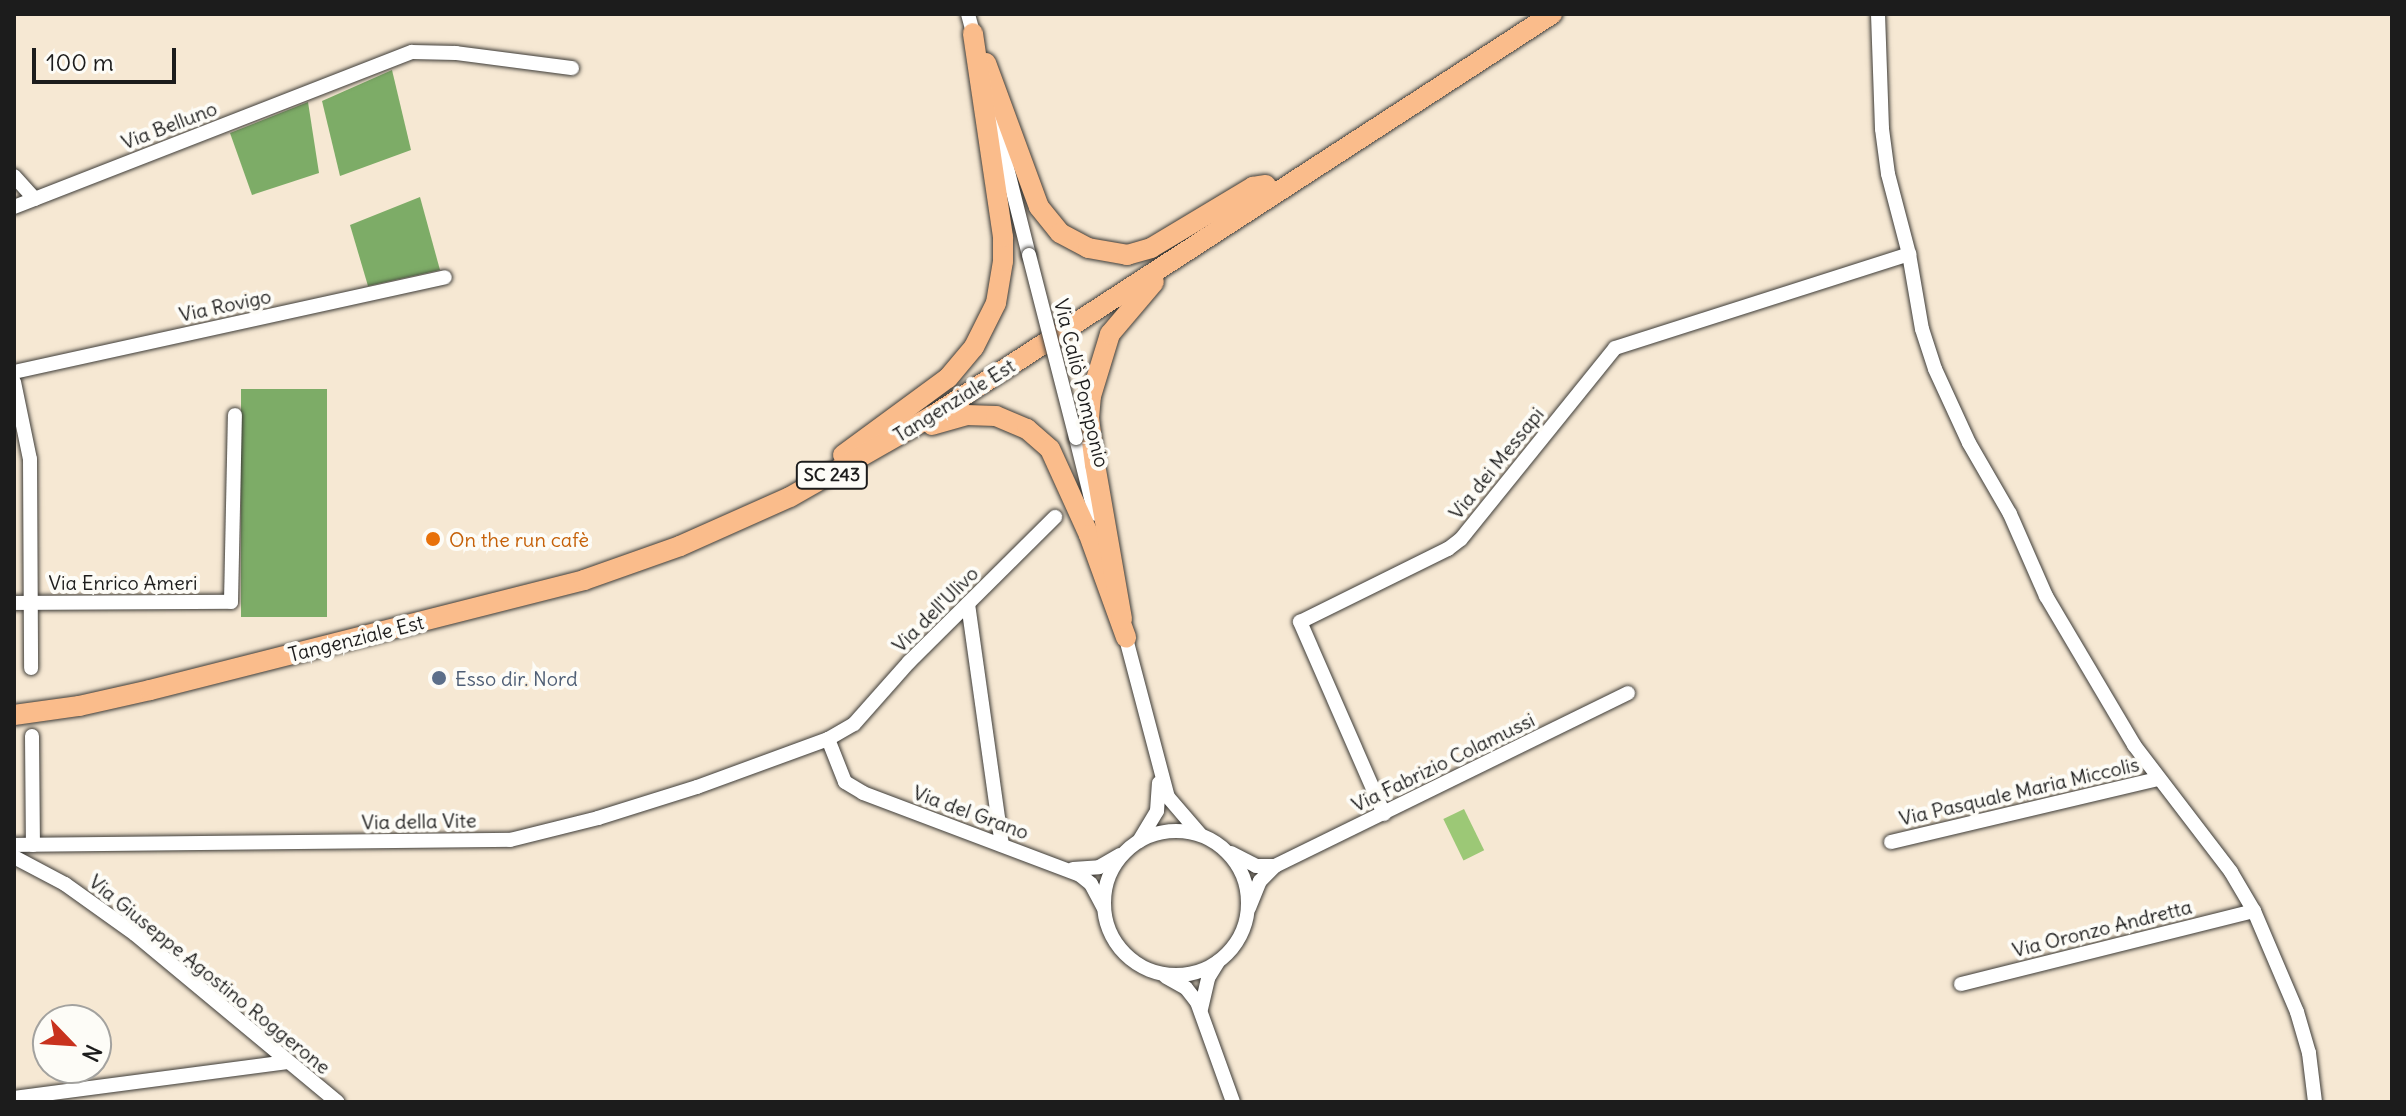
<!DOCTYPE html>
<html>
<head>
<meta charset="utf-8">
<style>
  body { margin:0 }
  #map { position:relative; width:2406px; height:1116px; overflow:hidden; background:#f6e8d3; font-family:Delius,sans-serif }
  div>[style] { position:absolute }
  .green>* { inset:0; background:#9cc876; transform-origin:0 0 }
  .forest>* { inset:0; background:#7dac67; transform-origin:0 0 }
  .roads { filter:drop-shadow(0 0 2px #3d3b37) drop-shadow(0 0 2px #3d3b37) }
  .minor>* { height:14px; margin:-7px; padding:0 7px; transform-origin:7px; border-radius:7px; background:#fff }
  .minor>.ring { margin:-7px; padding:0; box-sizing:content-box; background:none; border:14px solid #fff; border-radius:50% }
  .highway>* { height:20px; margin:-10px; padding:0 10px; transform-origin:10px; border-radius:10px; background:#fabc8b }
  .bridges { filter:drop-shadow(0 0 2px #3d3b37) drop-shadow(0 0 2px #3d3b37) }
  .minor-bridge>* { height:14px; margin:-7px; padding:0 7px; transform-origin:7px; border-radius:7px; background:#fff }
  .dots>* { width:22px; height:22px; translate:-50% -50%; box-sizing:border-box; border:4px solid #fdfcf7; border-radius:50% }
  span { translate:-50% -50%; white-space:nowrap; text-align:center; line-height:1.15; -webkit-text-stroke:8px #fdfcf7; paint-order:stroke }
  .shield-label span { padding:2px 6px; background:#fdfcf7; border:2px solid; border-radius:6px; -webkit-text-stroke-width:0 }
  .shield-label { font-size:18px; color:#1c1c1c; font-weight:700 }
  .street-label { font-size:20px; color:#1c1c1c }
  .food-label { font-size:20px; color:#c56008 }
  .left { translate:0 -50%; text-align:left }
  .service-label { font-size:20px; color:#4e5e75 }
  .frame { position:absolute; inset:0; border:16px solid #1c1c1c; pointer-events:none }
  .north { position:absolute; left:32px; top:1004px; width:80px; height:80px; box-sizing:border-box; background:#fdfcf7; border:2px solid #a3a29f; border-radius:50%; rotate:115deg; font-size:22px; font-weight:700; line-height:32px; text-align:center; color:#1c1c1c }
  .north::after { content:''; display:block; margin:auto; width:28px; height:36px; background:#c8321e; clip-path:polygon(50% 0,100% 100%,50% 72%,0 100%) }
  .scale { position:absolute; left:32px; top:48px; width:144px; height:36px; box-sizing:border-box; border:4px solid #1c1c1c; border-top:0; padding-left:10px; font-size:24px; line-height:28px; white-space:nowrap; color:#1c1c1c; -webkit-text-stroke:6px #fdfcf7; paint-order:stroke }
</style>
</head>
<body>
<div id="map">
  <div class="green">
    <i style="left:1464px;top:809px;width:46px;height:23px;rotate:64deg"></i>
  </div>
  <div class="forest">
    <i style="clip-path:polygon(392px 70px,411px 150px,340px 176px,322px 101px)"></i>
    <i style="clip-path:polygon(308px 102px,319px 173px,252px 195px,230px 133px)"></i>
    <i style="clip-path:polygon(420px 197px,440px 270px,368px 286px,350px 225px)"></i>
    <i style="left:327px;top:389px;width:228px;height:86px;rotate:90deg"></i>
  </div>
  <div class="roads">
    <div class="minor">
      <i style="left:968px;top:14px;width:28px;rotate:75deg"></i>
      <i style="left:1878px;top:14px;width:115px;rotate:88deg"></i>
      <i style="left:1882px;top:129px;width:45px;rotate:82.4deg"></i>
      <i style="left:1888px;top:174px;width:83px;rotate:75.3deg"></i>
      <i style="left:1909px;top:254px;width:76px;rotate:80.2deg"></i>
      <i style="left:1922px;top:329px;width:42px;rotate:72deg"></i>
      <i style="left:1935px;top:369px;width:81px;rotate:65.3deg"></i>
      <i style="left:1969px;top:443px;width:82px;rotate:60deg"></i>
      <i style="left:2010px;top:514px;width:90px;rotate:66.3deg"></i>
      <i style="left:2046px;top:596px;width:173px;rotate:59.4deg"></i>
      <i style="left:2134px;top:745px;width:160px;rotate:52.6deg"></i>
      <i style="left:2231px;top:872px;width:45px;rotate:59.5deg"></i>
      <i style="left:2254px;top:911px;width:110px;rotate:66.9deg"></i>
      <i style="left:2297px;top:1012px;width:43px;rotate:73.7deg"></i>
      <i style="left:2309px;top:1053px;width:49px;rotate:83deg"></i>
      <i style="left:993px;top:112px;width:147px;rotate:75.9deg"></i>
      <i style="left:14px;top:176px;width:31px;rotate:48deg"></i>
      <i style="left:14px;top:207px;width:427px;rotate:-21.3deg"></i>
      <i style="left:412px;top:52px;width:44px;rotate:1.3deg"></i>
      <i style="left:456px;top:53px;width:117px;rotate:7.4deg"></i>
      <i style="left:14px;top:372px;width:441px;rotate:-12.4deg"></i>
      <i style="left:14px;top:382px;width:79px;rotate:78.3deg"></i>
      <i style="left:30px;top:459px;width:209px;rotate:89.7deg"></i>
      <i style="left:1076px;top:438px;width:78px;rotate:76deg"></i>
      <i style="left:14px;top:603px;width:217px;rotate:-0.3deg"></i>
      <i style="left:231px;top:602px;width:187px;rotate:-88.8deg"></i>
      <i style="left:968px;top:604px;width:243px;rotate:82deg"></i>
      <i style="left:1124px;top:631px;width:172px;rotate:75.2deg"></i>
      <i style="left:1168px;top:797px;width:48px;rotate:49.3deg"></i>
      <i style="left:32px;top:736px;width:109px;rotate:89.5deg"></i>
      <i style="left:828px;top:739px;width:46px;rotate:68.4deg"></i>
      <i style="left:845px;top:782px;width:21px;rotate:31deg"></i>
      <i style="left:863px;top:793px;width:232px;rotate:20.7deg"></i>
      <i style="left:1080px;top:875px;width:14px;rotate:39deg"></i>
      <i style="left:1091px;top:884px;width:26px;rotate:62deg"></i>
      <i style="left:1384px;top:814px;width:210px;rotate:-113.6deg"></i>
      <i style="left:1300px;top:622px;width:165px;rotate:-26.3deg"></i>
      <i style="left:1448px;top:549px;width:16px;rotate:-38deg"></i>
      <i style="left:1461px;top:539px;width:245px;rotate:-51.1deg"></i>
      <i style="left:1615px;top:348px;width:309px;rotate:-17.7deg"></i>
      <i class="ring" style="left:1104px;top:831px;width:130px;height:130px"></i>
      <i style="left:1139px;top:841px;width:35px;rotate:-59deg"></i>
      <i style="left:1157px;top:811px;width:28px;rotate:-86deg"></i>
      <i style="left:1891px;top:842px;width:273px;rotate:-13.3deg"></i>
      <i style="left:14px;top:845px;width:496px;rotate:-0.6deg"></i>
      <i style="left:510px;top:840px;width:91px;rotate:-14deg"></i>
      <i style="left:598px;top:818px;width:104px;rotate:-17.4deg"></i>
      <i style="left:697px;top:787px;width:140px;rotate:-20.1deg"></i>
      <i style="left:828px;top:739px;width:30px;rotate:-30deg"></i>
      <i style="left:854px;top:724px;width:83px;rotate:-48.4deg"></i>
      <i style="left:909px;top:662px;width:206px;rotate:-44.8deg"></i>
      <i style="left:1231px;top:853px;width:28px;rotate:27deg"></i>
      <i style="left:1256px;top:866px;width:19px"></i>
      <i style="left:14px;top:857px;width:58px;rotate:27.9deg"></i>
      <i style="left:65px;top:884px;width:86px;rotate:35.5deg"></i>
      <i style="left:135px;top:934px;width:263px;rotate:39.7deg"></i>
      <i style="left:1073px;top:869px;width:26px;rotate:-4deg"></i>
      <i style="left:1099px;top:867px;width:24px;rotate:-30deg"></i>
      <i style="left:1249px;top:908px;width:29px;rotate:-68deg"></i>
      <i style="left:1260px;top:881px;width:21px;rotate:-45deg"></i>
      <i style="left:1275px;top:866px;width:393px;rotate:-26.1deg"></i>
      <i style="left:1166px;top:977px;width:23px;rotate:29deg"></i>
      <i style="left:1186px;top:988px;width:18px;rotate:52deg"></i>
      <i style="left:1197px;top:1002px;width:106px;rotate:70.2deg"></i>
      <i style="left:1961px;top:984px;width:302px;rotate:-14deg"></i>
      <i style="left:1201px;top:1009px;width:32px;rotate:-77deg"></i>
      <i style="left:1208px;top:978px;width:19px;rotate:-58deg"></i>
      <i style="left:14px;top:1098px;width:276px;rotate:-7.5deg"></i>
    </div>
    <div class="highway">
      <i style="left:986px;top:63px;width:153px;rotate:69.8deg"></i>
      <i style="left:1039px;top:207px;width:33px;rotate:51deg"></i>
      <i style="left:1060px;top:233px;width:32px;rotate:28deg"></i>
      <i style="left:1088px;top:248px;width:40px;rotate:10deg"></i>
      <i style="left:1127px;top:255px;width:25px;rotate:-16deg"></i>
      <i style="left:1151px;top:248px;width:119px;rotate:-30.9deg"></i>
      <i style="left:1253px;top:187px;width:13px;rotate:-9deg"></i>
      <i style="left:932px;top:425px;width:35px;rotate:-16deg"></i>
      <i style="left:966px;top:415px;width:30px;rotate:2deg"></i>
      <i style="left:996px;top:416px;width:34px;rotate:23deg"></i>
      <i style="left:1027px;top:429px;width:30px;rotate:41deg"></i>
      <i style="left:1050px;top:449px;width:94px;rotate:65.6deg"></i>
      <i style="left:1089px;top:535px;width:109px;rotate:70.1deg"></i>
      <i style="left:843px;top:455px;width:130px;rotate:-36.3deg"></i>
      <i style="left:948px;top:378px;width:40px;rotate:-50deg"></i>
      <i style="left:974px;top:347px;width:49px;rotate:-63.4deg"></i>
      <i style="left:996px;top:303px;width:43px;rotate:-80.5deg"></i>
      <i style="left:1003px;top:261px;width:24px;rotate:-90deg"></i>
      <i style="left:1003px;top:237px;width:206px;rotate:-98.4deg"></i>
      <i style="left:1122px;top:619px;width:156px;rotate:-99.9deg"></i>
      <i style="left:1095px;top:465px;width:47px;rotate:-97.3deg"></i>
      <i style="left:1089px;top:418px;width:22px;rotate:-85deg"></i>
      <i style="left:1091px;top:396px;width:65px;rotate:-73deg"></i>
      <i style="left:1110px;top:334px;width:68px;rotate:-49.8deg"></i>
      <i style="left:14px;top:715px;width:66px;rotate:-7.9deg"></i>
      <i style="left:79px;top:706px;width:73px;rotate:-12.7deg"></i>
      <i style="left:150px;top:690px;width:448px;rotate:-14.2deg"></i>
      <i style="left:584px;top:580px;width:102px;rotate:-19.5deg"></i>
      <i style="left:680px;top:546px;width:120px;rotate:-24deg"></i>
      <i style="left:790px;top:497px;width:166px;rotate:-29.7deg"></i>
      <i style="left:934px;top:415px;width:737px;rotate:-32.98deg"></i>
    </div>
  </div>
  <div class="bridges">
    <div class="minor-bridge">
      <i style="left:1029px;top:255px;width:189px;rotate:75.6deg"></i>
    </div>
  </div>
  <div class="dots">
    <i style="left:433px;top:539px;background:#e8710a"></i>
    <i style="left:439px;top:678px;background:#5c6f8a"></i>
  </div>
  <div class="shield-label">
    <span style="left:832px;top:475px">SC 243</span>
  </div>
  <div class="street-label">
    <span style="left:169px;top:125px;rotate:-21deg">Via Belluno</span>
    <span style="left:225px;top:305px;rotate:-12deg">Via Rovigo</span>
    <span style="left:1082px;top:383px;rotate:76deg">Via Caliò Pomponio</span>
    <span style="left:954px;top:400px;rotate:-32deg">Tangenziale Est</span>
    <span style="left:1496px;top:463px;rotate:-51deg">Via dei Messapi</span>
    <span style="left:123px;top:582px">Via Enrico Ameri</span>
    <span style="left:935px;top:609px;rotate:-45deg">Via dell'Ulivo</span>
    <span style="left:356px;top:638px;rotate:-14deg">Tangenziale Est</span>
    <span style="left:1443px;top:762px;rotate:-26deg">Via Fabrizio Colamussi</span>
    <span style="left:2019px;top:791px;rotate:-13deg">Via Pasquale Maria Miccolis</span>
    <span style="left:971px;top:812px;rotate:20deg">Via del Grano</span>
    <span style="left:419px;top:821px;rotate:-1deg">Via della Vite</span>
    <span style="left:2102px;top:928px;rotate:-14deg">Via Oronzo Andretta</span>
    <span style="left:210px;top:974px;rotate:39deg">Via Giuseppe Agostino Roggerone</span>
  </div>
  <div class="food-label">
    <span class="left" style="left:449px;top:539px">On the run cafè</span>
  </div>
  <div class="service-label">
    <span class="left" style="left:455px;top:678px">Esso dir. Nord</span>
  </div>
  <div class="frame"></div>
  <div class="north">N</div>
  <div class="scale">100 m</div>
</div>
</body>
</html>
